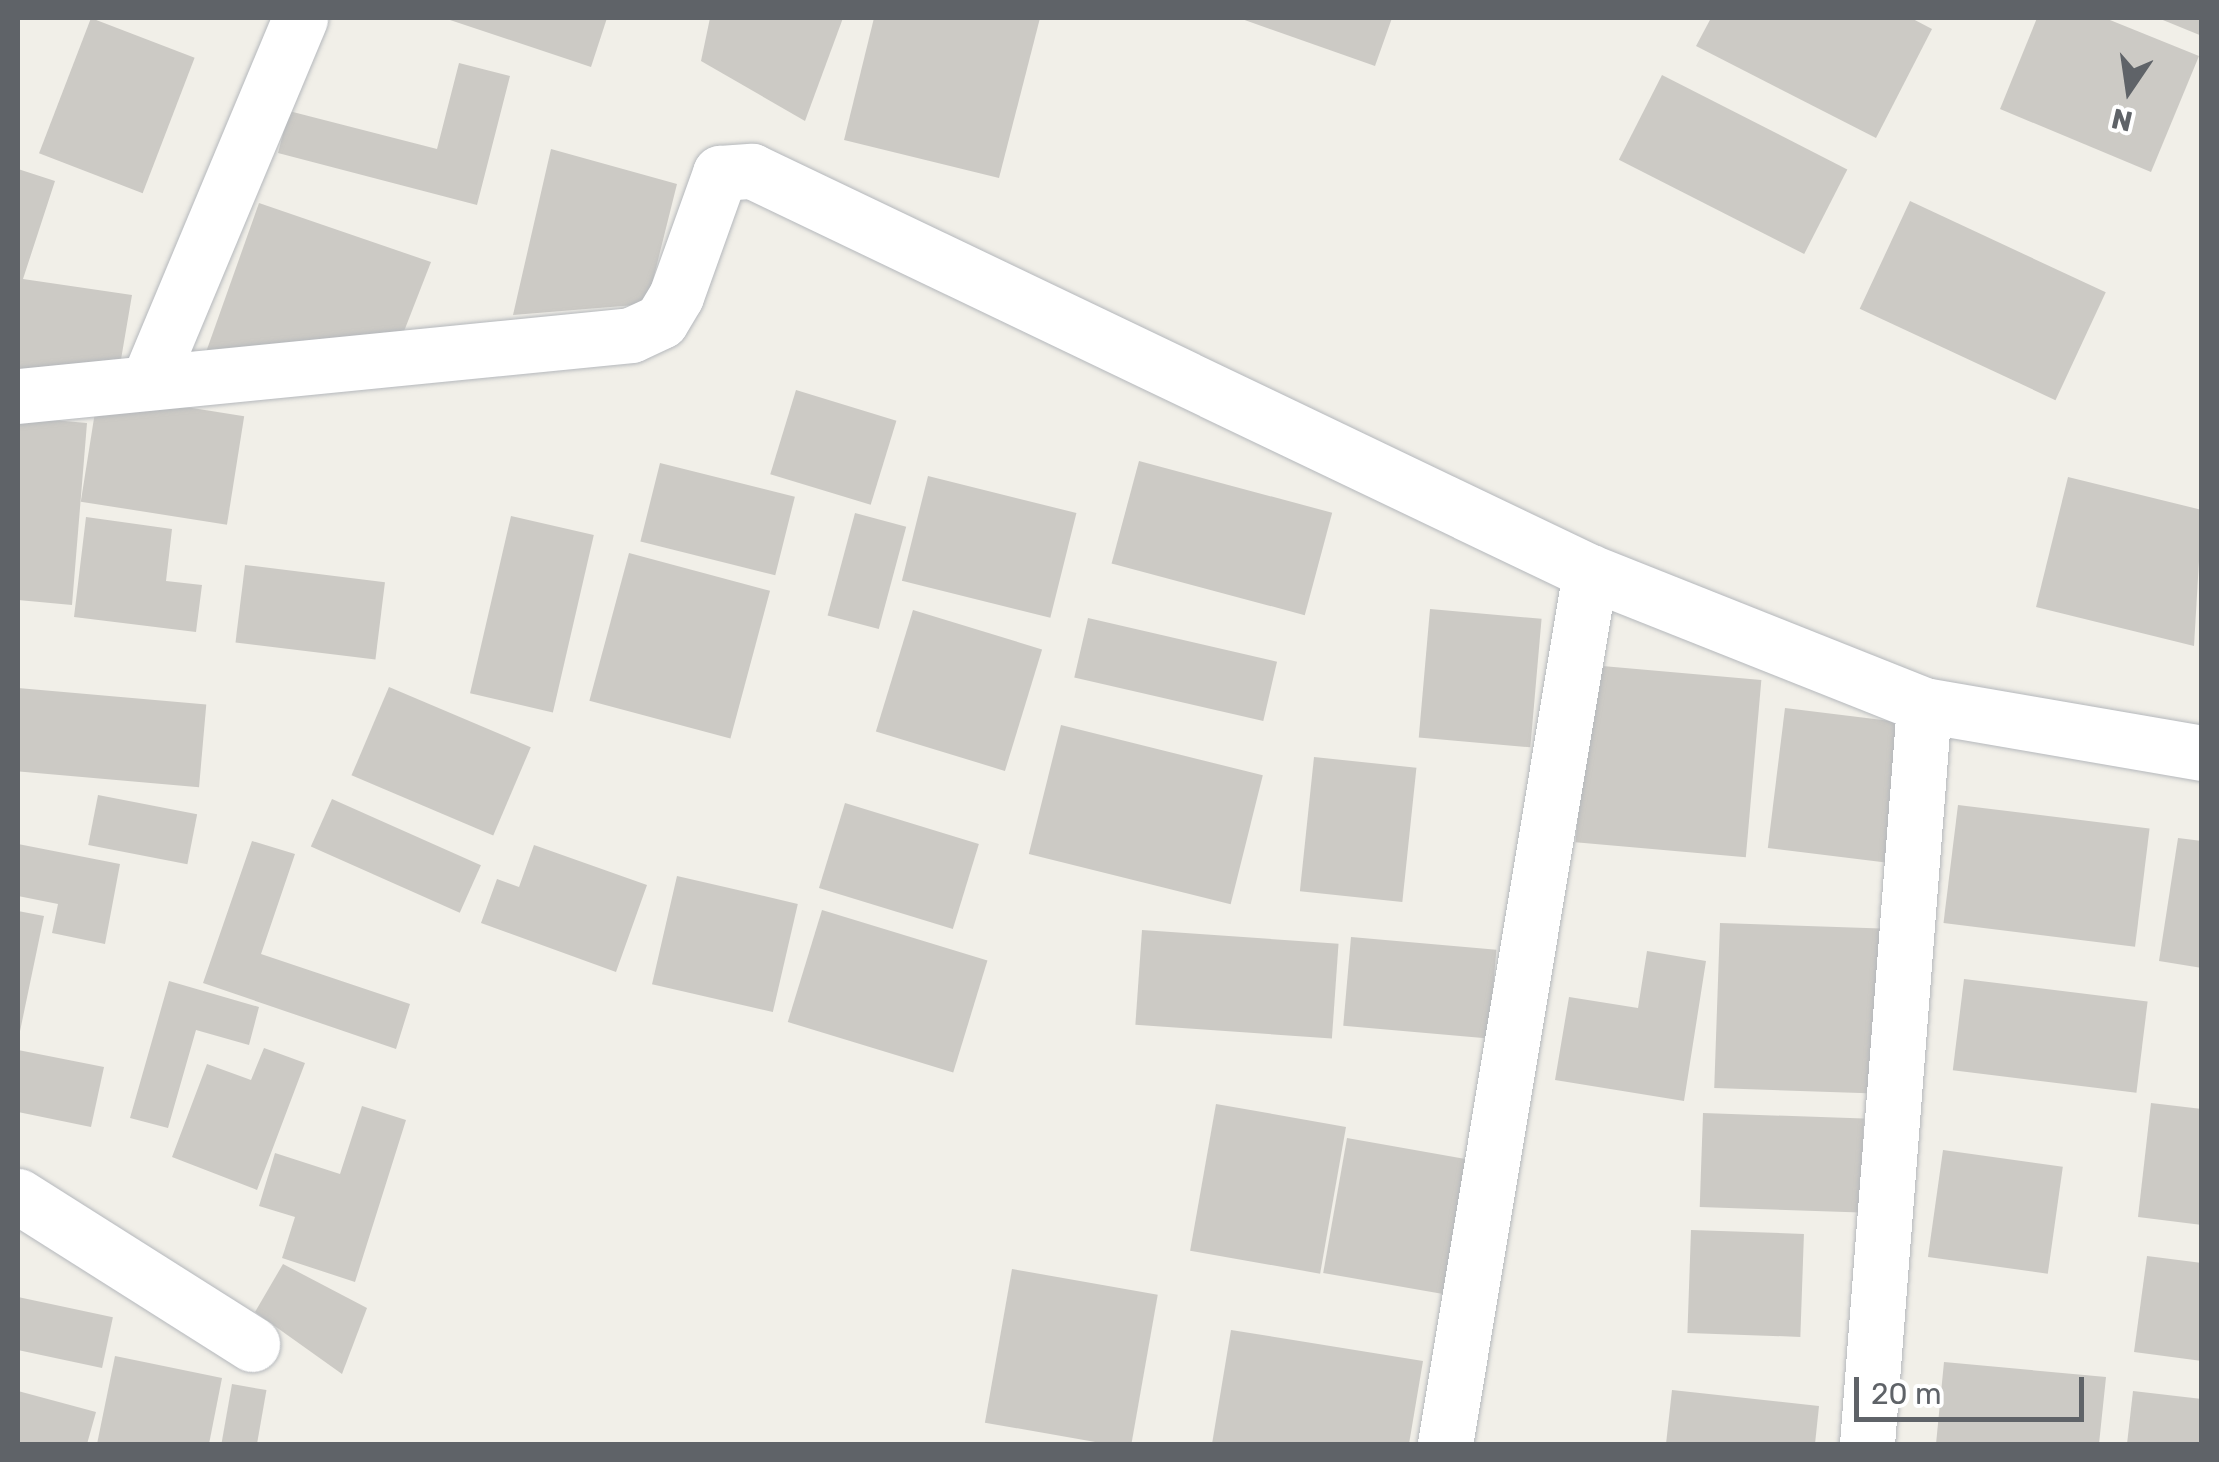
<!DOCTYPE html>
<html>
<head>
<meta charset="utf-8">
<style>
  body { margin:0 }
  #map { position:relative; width:2219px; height:1462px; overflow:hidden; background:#f1efe8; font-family:Rubik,sans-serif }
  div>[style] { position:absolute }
  .building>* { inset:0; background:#cccac5; transform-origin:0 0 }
  .roads { filter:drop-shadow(0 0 2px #b5b8bc) drop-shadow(0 0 2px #b5b8bc) }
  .minor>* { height:55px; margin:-27.5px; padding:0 27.5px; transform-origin:27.5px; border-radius:27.5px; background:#fff }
  .tertiary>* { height:55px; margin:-27.5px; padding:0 27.5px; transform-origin:27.5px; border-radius:27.5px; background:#fff }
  span { translate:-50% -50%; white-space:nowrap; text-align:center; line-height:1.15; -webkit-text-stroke:9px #fff; paint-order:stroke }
  .frame { position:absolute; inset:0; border:20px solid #5f6368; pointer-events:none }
  .north { position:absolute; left:2079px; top:40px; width:100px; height:100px; -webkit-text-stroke:8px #fff; paint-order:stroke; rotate:193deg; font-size:28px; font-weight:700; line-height:40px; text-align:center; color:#5f6368 }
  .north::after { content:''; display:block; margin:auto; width:35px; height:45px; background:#5f6368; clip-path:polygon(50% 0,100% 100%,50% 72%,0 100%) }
  .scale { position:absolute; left:1854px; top:1377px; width:230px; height:45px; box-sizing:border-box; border:5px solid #5f6368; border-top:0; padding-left:12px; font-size:30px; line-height:35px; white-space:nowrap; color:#5f6368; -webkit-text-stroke:8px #fff; paint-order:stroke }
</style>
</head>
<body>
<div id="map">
  <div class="building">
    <i style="left:91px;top:18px;width:111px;height:145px;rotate:21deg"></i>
    <i style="clip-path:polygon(444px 18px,607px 18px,591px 67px)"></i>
    <i style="clip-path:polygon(710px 18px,843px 18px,805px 121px,701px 61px)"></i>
    <i style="clip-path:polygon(874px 18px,1040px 18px,999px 178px,844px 140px)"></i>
    <i style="clip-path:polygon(1239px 18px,1392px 18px,1375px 66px)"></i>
    <i style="clip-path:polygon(1711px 18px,1911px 18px,1932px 29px,1876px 138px,1696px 46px)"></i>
    <i style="clip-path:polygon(2037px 18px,2105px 18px,2199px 56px,2151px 172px,2000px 109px)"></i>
    <i style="clip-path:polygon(2158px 18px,2202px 18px,2202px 36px)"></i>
    <i style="clip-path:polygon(459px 63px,510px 76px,477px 205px,278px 153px,289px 111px,437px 149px)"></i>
    <i style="left:1662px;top:75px;width:208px;height:95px;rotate:27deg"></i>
    <i style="clip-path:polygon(551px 149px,677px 184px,647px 304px,513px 315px)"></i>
    <i style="clip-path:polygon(18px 169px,55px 181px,23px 279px,132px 295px,118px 377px,18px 370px)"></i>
    <i style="left:1910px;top:201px;width:216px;height:119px;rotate:25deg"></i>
    <i style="clip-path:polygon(259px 203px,431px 262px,401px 339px,205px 355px)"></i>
    <i style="left:796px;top:390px;width:105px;height:88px;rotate:17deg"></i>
    <i style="left:98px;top:393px;width:148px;height:110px;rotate:9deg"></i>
    <i style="clip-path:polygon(18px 417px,87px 423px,72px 605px,18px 600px)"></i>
    <i style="left:1139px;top:461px;width:200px;height:106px;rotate:15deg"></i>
    <i style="left:660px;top:463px;width:139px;height:81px;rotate:14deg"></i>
    <i style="left:928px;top:476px;width:153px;height:108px;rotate:14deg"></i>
    <i style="clip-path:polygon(2068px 477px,2202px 510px,2194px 646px,2036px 607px)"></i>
    <i style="left:855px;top:513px;width:53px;height:106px;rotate:15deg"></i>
    <i style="left:511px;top:516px;width:85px;height:182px;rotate:13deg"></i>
    <i style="clip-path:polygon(86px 517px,172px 529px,166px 581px,202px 585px,196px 632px,74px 617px)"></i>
    <i style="left:629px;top:553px;width:146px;height:153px;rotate:15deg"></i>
    <i style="left:245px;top:565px;width:141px;height:78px;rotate:7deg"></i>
    <i style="left:1430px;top:609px;width:112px;height:129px;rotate:5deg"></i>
    <i style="left:913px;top:610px;width:135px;height:127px;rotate:17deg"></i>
    <i style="left:1088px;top:618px;width:194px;height:61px;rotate:13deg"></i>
    <i style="left:1591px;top:665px;width:171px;height:178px;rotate:5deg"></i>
    <i style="left:389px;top:687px;width:154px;height:96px;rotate:23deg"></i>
    <i style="left:18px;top:688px;width:189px;height:83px;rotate:5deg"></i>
    <i style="left:1785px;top:708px;width:129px;height:141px;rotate:7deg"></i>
    <i style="left:1061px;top:725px;width:208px;height:133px;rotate:14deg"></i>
    <i style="left:1314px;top:757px;width:103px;height:135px;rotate:6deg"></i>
    <i style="left:98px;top:795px;width:101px;height:51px;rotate:11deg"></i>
    <i style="left:332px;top:799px;width:163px;height:52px;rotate:24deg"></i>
    <i style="left:845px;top:803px;width:140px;height:89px;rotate:17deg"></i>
    <i style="left:1958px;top:805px;width:193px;height:119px;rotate:7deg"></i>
    <i style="clip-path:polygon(2178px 838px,2202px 841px,2202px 968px,2159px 961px)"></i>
    <i style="clip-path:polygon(252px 841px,295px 854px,261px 954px,410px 1004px,396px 1049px,203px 983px)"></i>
    <i style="clip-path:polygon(18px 844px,120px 864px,105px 944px,52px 933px,58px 904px,18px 896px)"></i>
    <i style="clip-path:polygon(534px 845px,647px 885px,616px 972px,481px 923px,497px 879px,519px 887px)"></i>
    <i style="left:677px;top:876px;width:124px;height:111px;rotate:13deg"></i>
    <i style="left:822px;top:910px;width:173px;height:117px;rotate:17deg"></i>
    <i style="clip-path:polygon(18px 911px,44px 916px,19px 1036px,18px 1036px)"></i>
    <i style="left:1720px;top:923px;width:161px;height:165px;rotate:2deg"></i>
    <i style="left:1142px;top:930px;width:197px;height:95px;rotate:4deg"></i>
    <i style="left:1351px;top:937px;width:146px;height:89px;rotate:5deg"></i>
    <i style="clip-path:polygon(1647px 951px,1706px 961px,1684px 1101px,1555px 1080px,1569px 997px,1638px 1008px)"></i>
    <i style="left:1964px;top:979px;width:185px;height:92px;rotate:7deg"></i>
    <i style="clip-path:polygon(169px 981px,259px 1007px,249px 1045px,196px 1030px,168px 1128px,130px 1118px)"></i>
    <i style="clip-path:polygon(264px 1048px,305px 1063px,257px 1190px,172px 1157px,207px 1064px,251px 1080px)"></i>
    <i style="clip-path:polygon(18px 1050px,104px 1067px,91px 1127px,18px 1112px)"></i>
    <i style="clip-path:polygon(2151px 1103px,2202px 1109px,2202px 1225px,2138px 1217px)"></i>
    <i style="left:1216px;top:1104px;width:132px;height:149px;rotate:10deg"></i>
    <i style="clip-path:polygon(362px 1106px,406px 1120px,355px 1282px,282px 1258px,295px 1217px,259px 1206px,275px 1153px,340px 1174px)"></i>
    <i style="left:1703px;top:1113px;width:161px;height:94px;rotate:2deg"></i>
    <i style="left:1347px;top:1138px;width:126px;height:137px;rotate:10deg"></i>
    <i style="left:1943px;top:1150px;width:121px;height:108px;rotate:8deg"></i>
    <i style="left:1691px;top:1230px;width:113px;height:103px;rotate:2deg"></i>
    <i style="clip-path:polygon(2147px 1256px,2202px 1263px,2202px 1361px,2134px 1352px)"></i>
    <i style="clip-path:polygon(283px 1264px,367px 1308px,342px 1374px,255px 1312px)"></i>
    <i style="left:1012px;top:1269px;width:148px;height:156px;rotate:10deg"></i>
    <i style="left:18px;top:1297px;width:97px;height:52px;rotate:12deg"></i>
    <i style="clip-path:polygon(1231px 1330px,1423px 1361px,1409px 1444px,1212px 1444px)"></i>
    <i style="clip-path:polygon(115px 1356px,222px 1378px,209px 1444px,97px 1444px)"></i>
    <i style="clip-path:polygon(1944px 1362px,2106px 1377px,2099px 1444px,1936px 1444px)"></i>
    <i style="left:232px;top:1384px;width:35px;height:61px;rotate:10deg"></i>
    <i style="clip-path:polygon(1672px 1390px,1819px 1406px,1815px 1444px,1666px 1444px)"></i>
    <i style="clip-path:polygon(18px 1391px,96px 1412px,87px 1444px,18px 1444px)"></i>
    <i style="clip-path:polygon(2133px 1391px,2202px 1399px,2202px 1444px,2127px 1444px)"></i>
  </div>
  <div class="roads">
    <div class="minor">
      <i style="left:720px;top:173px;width:32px;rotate:-4deg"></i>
      <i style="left:752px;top:171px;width:929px;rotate:25.57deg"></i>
      <i style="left:1590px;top:572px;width:360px;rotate:21.7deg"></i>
      <i style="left:1924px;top:705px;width:282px;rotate:9.8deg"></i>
      <i style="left:148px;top:382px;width:394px;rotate:-67.3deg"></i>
      <i style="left:18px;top:1196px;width:277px;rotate:32.3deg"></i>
      <i style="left:1445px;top:1444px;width:884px;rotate:-80.56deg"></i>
      <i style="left:1867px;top:1444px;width:741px;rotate:-85.59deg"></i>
    </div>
    <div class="tertiary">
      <i style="left:18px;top:396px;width:616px;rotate:-5.68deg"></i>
      <i style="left:631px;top:335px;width:33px;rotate:-25deg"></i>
      <i style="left:661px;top:321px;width:29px;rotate:-59deg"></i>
      <i style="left:676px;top:296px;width:131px;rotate:-70.3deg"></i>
    </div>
  </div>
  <div class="frame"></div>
  <div class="north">N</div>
  <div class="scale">20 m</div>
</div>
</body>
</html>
